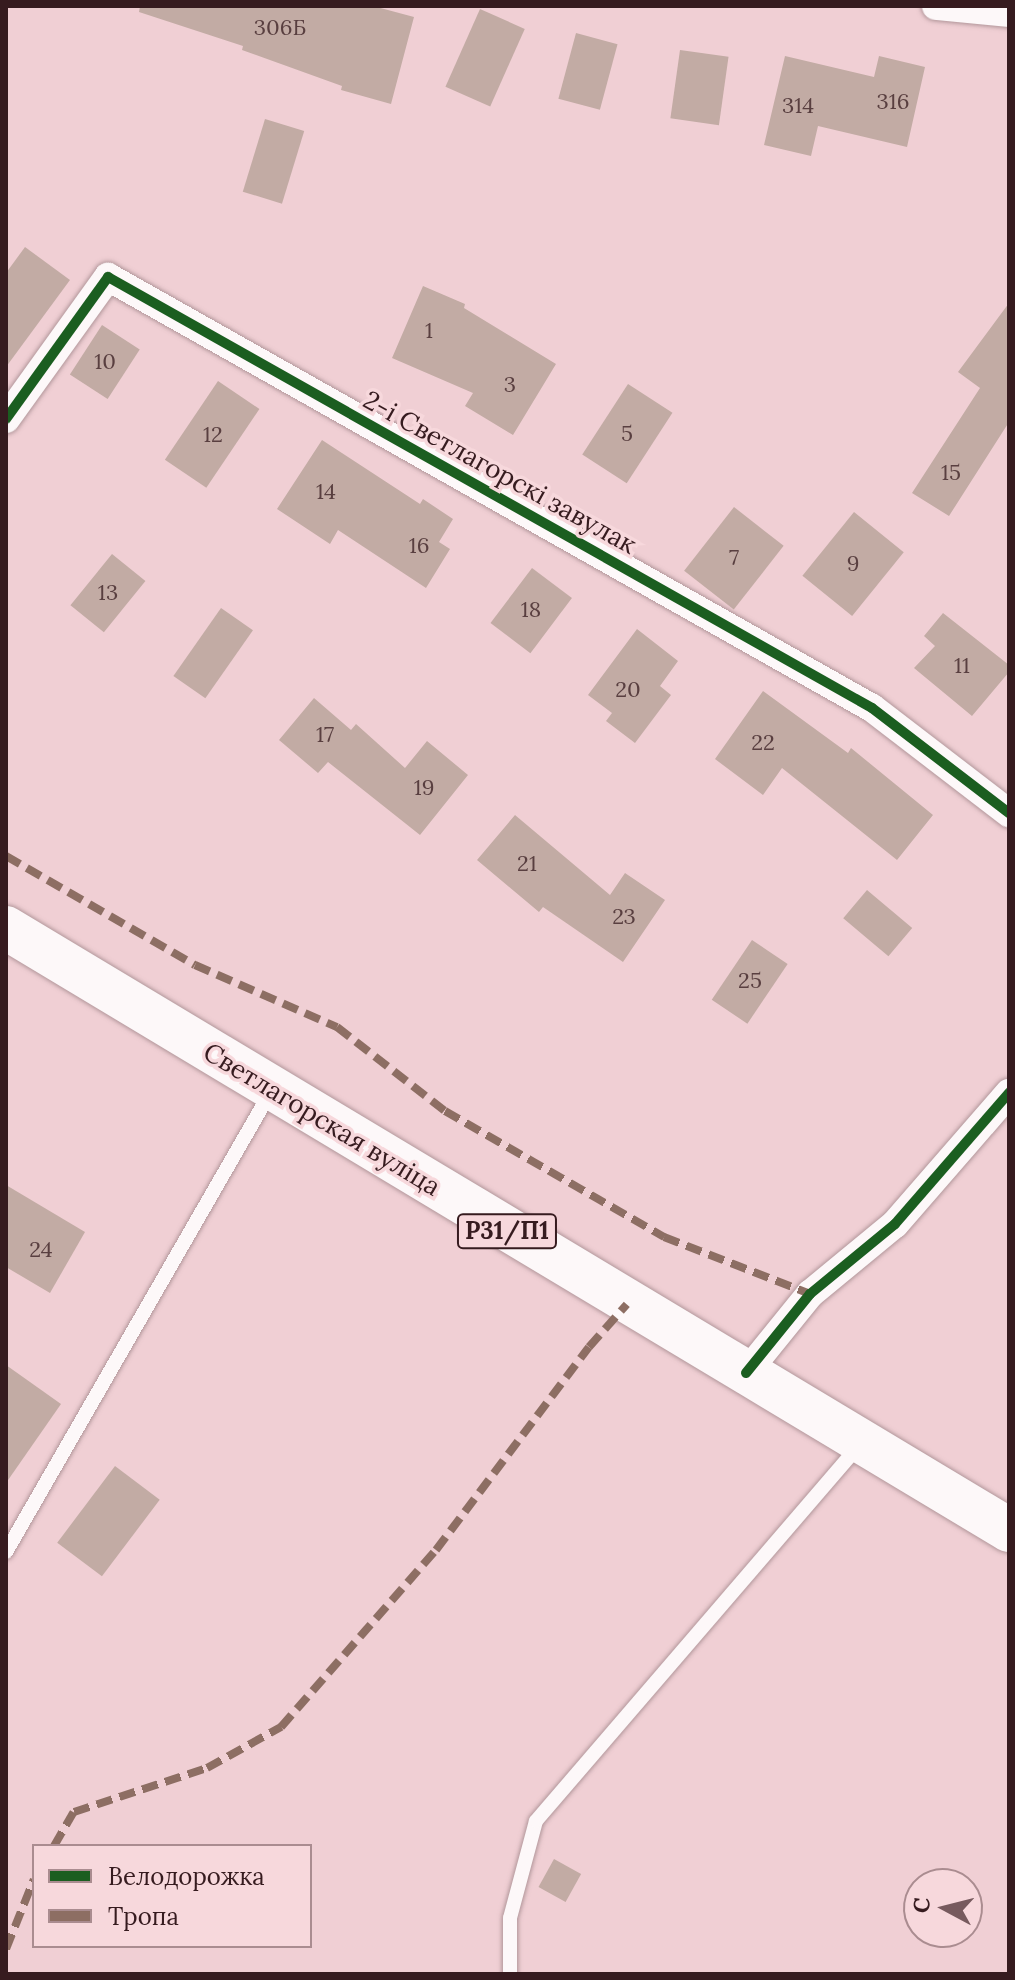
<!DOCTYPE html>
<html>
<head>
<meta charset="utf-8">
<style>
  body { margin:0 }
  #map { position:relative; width:1015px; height:1980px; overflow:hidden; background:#f0cfd4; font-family:Lora,serif }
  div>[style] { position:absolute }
  .building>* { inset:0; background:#c2aba4; transform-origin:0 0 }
  .roads { filter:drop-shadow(0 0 2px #b2979b) drop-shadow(0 0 2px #b2979b) }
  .lane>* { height:14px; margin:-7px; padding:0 7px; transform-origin:7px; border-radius:7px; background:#fdf8f9 }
  .street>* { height:28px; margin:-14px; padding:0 14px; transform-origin:14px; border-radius:14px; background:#fdf8f9 }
  .primary>* { height:44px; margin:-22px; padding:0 22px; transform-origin:22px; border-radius:22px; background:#fdf8f9 }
  .quiet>* { height:8px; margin-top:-4px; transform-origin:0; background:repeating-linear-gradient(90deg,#8d6e63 0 16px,transparent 0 24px) }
  .cycleway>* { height:10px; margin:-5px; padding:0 5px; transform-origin:5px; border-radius:5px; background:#1b5e20 }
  span { translate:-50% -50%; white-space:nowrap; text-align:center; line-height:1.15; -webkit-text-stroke:7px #f7d8dc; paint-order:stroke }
  .number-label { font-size:22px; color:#593f40 }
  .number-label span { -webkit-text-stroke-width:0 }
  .shield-label span { padding:2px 6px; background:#f7d8dc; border:2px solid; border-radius:6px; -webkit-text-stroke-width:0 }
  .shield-label { font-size:24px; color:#361b1f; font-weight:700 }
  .street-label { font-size:26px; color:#361b1f }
  .frame { position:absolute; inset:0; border:8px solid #361b1f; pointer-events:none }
  .legend { position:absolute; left:32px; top:1844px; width:280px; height:104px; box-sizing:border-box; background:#f7d8dc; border:2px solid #aa8c90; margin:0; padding:10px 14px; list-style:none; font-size:24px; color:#361b1f }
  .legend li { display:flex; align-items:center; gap:16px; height:40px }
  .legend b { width:40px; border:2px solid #aa8c90 }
  .north { position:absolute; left:903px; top:1868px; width:80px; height:80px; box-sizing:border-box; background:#f7d8dc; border:2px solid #aa8c90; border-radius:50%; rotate:277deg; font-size:22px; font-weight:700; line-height:32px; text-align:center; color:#361b1f }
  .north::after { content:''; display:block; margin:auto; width:28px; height:36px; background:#775a5e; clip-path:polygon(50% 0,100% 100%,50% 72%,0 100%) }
</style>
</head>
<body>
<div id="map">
  <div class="building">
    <i style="clip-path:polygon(140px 6px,373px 6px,414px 17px,391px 104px,341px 90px,342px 86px,242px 50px,243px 46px,139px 12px)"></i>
    <i style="left:480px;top:9px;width:49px;height:85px;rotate:24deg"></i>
    <i style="left:576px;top:33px;width:43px;height:68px;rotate:15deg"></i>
    <i style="left:680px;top:50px;width:49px;height:69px;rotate:8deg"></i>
    <i style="clip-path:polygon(785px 56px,874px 77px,879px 56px,925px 67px,907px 147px,818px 126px,811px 156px,764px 145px)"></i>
    <i style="left:265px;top:119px;width:41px;height:76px;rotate:17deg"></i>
    <i style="clip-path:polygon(25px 247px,70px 280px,6px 367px,6px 273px)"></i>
    <i style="clip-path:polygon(423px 286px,465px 304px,464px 308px,556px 364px,513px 435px,465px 406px,473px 393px,392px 358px)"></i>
    <i style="clip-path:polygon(1009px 303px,1009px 422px,949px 516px,912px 493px,980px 388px,958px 372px)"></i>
    <i style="left:102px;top:325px;width:45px;height:59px;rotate:33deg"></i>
    <i style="left:218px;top:381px;width:50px;height:95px;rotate:34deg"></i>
    <i style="left:628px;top:384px;width:53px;height:84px;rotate:33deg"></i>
    <i style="clip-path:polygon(322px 440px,420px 504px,423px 499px,453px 519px,439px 542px,450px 549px,426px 588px,338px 530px,330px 544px,277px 509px)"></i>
    <i style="left:734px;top:507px;width:63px;height:81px;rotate:38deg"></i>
    <i style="left:854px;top:512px;width:64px;height:82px;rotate:39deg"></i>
    <i style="left:112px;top:554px;width:43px;height:66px;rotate:39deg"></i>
    <i style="left:532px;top:568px;width:50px;height:69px;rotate:37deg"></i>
    <i style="left:221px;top:608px;width:39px;height:83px;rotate:35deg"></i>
    <i style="clip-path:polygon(943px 613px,1009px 665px,1009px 672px,972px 716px,914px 668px,935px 646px,924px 636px)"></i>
    <i style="clip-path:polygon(637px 629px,678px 661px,660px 686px,671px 695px,635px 743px,606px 721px,612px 713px,588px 695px)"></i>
    <i style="clip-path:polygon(763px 691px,848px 753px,851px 748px,933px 815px,897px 860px,782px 768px,763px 795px,715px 759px)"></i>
    <i style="clip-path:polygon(314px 698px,351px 730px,356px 724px,405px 768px,427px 741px,468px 775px,420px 835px,328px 762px,318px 773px,279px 740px)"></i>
    <i style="clip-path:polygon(515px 815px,610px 895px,625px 873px,665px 900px,623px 962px,543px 907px,539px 912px,477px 860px)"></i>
    <i style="left:867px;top:890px;width:59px;height:37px;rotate:40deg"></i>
    <i style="left:752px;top:940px;width:43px;height:72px;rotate:34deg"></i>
    <i style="clip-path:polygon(6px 1185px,85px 1232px,50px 1293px,6px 1267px)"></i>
    <i style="clip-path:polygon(6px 1365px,61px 1404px,6px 1483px)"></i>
    <i style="left:115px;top:1466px;width:56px;height:96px;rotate:37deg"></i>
    <i style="left:554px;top:1859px;width:31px;height:32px;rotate:29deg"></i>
  </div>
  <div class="roads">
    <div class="lane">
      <i style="left:6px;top:1552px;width:530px;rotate:-60.09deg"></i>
      <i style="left:510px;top:1974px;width:56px;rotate:-90deg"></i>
      <i style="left:510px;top:1918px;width:100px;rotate:-75deg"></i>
      <i style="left:536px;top:1821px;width:495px;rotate:-49.3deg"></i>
    </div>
    <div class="street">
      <i style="left:936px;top:6px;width:73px;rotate:5.5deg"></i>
      <i style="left:6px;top:419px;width:175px;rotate:-54.3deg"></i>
      <i style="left:108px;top:277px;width:877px;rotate:29.43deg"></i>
      <i style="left:872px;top:708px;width:173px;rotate:37.5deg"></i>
      <i style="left:746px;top:1373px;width:102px;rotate:-51deg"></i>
      <i style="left:810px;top:1294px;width:110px;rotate:-39.5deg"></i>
      <i style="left:895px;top:1224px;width:174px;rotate:-49deg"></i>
    </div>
    <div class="primary">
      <i style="left:6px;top:928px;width:1170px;rotate:30.97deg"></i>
    </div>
  </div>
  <div class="quiet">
    <i style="left:6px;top:856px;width:218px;rotate:30deg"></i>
    <i style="left:195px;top:965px;width:155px;rotate:23.6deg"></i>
    <i style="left:337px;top:1027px;width:137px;rotate:37.9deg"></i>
    <i style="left:445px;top:1111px;width:253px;rotate:29.9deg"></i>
    <i style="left:664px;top:1237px;width:157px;rotate:21.3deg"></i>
    <i style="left:54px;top:1846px;width:39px;rotate:-60deg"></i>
    <i style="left:74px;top:1812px;width:140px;rotate:-18.3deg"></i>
    <i style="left:207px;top:1768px;width:85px;rotate:-29deg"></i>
    <i style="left:281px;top:1727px;width:235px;rotate:-48.8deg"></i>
    <i style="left:436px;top:1550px;width:254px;rotate:-53deg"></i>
    <i style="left:589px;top:1347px;width:57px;rotate:-48.5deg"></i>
    <i style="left:6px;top:1949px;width:75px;rotate:-68.2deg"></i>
  </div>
  <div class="cycleway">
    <i style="left:6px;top:419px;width:175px;rotate:-54.3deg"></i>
    <i style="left:108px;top:277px;width:877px;rotate:29.43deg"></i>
    <i style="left:872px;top:708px;width:173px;rotate:37.5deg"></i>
    <i style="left:746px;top:1373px;width:102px;rotate:-51deg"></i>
    <i style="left:810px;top:1294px;width:110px;rotate:-39.5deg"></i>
    <i style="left:895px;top:1224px;width:174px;rotate:-49deg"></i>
  </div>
  <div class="number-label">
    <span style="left:280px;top:28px">306Б</span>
    <span style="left:893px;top:102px">316</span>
    <span style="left:798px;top:106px">314</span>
    <span style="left:429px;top:331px">1</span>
    <span style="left:105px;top:362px">10</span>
    <span style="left:510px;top:385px">3</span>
    <span style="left:627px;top:434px">5</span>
    <span style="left:213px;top:435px">12</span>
    <span style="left:951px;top:473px">15</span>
    <span style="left:326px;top:492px">14</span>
    <span style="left:419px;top:546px">16</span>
    <span style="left:734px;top:558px">7</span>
    <span style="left:853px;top:564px">9</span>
    <span style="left:108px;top:593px">13</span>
    <span style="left:531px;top:610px">18</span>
    <span style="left:962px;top:666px">11</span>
    <span style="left:628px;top:690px">20</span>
    <span style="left:325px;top:735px">17</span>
    <span style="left:763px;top:743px">22</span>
    <span style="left:424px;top:788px">19</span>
    <span style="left:527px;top:864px">21</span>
    <span style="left:624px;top:917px">23</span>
    <span style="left:750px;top:981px">25</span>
    <span style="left:41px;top:1250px">24</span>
  </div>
  <div class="shield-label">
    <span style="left:507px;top:1231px">Р31/П1</span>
  </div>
  <div class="street-label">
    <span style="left:500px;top:472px;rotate:29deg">2-і Светлагорскі завулак</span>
    <span style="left:322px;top:1119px;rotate:31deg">Светлагорская вуліца</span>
  </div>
  <div class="frame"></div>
  <ul class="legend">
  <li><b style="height:10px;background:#1b5e20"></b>Велодорожка</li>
  <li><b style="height:10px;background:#8d6e63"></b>Тропа</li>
  </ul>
  <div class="north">С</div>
</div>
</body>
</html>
